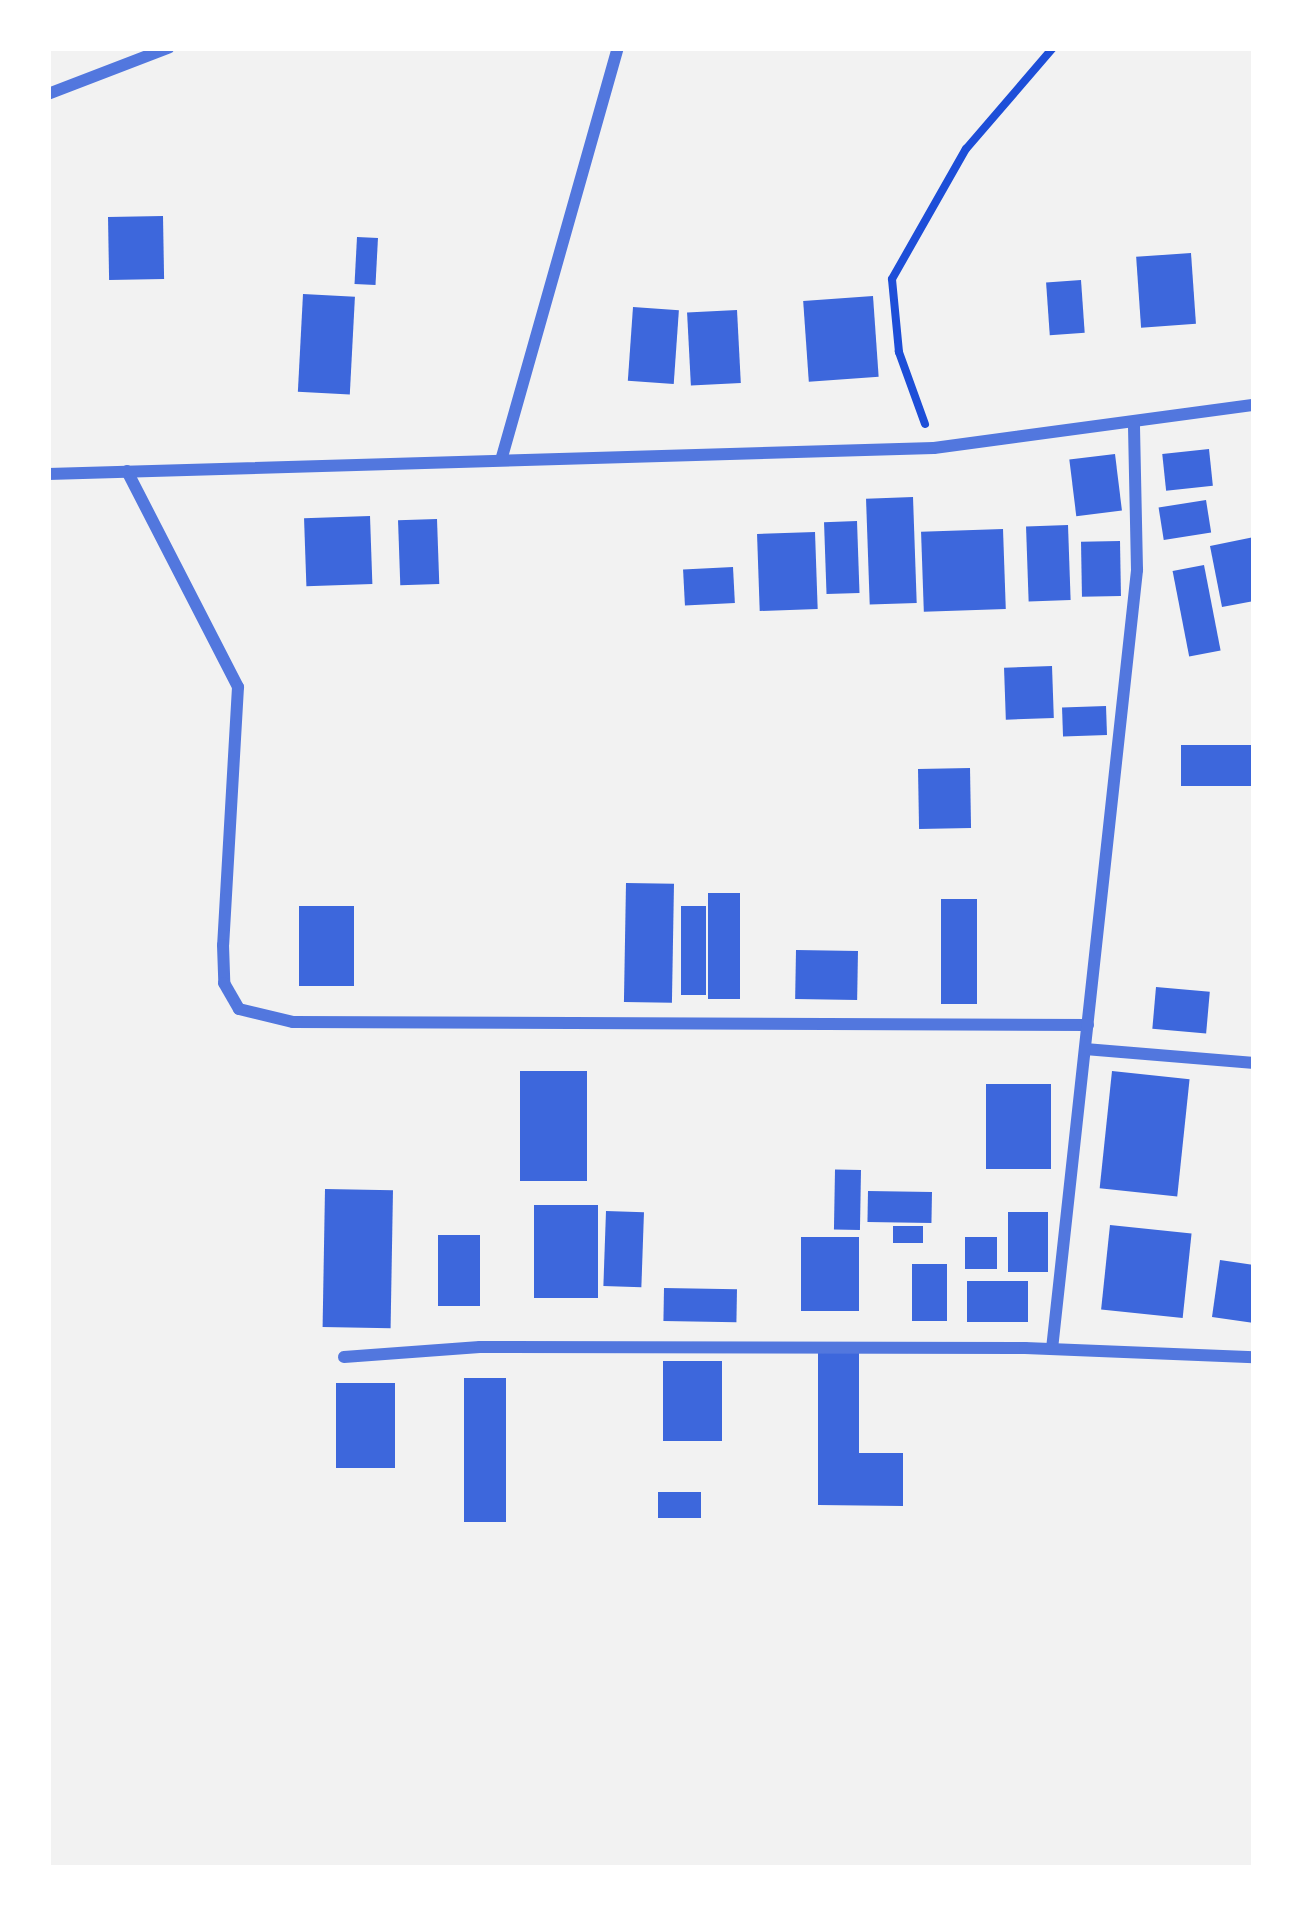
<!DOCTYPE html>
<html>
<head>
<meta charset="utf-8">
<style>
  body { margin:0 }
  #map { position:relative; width:1302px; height:1916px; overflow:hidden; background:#f2f2f2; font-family:Signika,sans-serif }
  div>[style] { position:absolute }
  .building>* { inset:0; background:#3d67dc; transform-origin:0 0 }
  .path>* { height:8px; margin:-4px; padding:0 4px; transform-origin:4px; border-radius:4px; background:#1d4ed8 }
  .minor>* { height:12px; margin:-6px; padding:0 6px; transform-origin:6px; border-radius:6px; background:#5277de }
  span { translate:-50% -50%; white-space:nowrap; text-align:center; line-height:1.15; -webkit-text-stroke:10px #fff; paint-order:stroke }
  .frame { position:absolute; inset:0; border:51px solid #fff; pointer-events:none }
</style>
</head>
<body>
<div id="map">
  <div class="building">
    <i style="left:163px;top:216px;width:63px;height:55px;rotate:89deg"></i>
    <i style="left:357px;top:237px;width:21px;height:47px;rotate:3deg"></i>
    <i style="left:1191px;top:253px;width:71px;height:55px;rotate:86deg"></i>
    <i style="left:1081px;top:280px;width:53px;height:35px;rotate:86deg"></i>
    <i style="left:303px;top:294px;width:52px;height:98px;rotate:3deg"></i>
    <i style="left:873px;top:296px;width:81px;height:70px;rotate:86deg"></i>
    <i style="left:633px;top:307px;width:46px;height:74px;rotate:4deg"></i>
    <i style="left:737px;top:310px;width:73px;height:50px;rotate:87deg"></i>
    <i style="left:1209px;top:449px;width:37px;height:47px;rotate:84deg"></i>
    <i style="left:1115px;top:454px;width:57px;height:46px;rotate:83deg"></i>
    <i style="left:913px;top:497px;width:106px;height:47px;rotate:88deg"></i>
    <i style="left:1206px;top:500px;width:33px;height:48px;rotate:81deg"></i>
    <i style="left:370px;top:516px;width:68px;height:66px;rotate:88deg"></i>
    <i style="left:437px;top:519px;width:65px;height:39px;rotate:88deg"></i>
    <i style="left:857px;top:521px;width:72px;height:33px;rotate:88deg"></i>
    <i style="left:1068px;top:525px;width:75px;height:42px;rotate:88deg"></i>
    <i style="left:1003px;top:529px;width:80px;height:82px;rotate:88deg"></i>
    <i style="left:815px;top:532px;width:77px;height:58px;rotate:88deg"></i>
    <i style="clip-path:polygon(1254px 537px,1254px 601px,1222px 607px,1210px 546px)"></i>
    <i style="left:1120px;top:541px;width:55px;height:39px;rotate:89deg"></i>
    <i style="left:1204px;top:565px;width:87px;height:32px;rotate:79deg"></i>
    <i style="left:733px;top:567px;width:36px;height:50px;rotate:87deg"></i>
    <i style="left:1052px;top:666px;width:52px;height:48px;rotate:88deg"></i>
    <i style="left:1106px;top:706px;width:29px;height:44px;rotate:88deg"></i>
    <i style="left:1254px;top:745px;width:41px;height:73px;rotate:90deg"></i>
    <i style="left:970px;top:768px;width:60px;height:52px;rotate:89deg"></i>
    <i style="left:626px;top:883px;width:48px;height:119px;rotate:1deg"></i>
    <i style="left:708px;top:893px;width:32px;height:106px"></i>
    <i style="left:941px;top:899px;width:36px;height:105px"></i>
    <i style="left:354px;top:906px;width:80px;height:55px;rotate:90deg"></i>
    <i style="left:681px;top:906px;width:25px;height:89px"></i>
    <i style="left:796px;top:950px;width:62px;height:49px;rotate:1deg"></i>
    <i style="left:1156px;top:987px;width:54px;height:42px;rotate:5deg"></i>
    <i style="left:520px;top:1071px;width:67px;height:110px"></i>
    <i style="left:1112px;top:1071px;width:78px;height:118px;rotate:6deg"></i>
    <i style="left:1051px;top:1084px;width:85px;height:65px;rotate:90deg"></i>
    <i style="left:861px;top:1170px;width:60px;height:26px;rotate:91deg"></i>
    <i style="left:325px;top:1189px;width:68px;height:138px;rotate:1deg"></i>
    <i style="left:868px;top:1191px;width:64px;height:31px;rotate:1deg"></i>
    <i style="left:534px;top:1205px;width:64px;height:93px"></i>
    <i style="left:606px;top:1211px;width:38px;height:75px;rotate:2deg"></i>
    <i style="left:1008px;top:1212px;width:40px;height:60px"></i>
    <i style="left:1110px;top:1225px;width:82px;height:85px;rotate:6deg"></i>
    <i style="left:893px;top:1226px;width:30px;height:17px"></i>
    <i style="left:438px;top:1235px;width:42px;height:71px"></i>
    <i style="left:801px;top:1237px;width:58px;height:74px"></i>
    <i style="left:965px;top:1237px;width:32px;height:32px"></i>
    <i style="clip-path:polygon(1220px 1260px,1254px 1265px,1254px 1323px,1212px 1317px)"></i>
    <i style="left:912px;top:1264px;width:35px;height:57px"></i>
    <i style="left:967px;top:1281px;width:61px;height:41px"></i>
    <i style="left:664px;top:1288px;width:73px;height:33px;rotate:1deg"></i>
    <i style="clip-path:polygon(818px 1352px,859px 1352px,859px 1453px,903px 1453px,903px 1506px,818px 1505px)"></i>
    <i style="left:663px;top:1361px;width:59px;height:80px"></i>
    <i style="left:464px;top:1378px;width:42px;height:144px"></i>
    <i style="left:336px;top:1383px;width:59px;height:85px"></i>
    <i style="left:658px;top:1492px;width:43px;height:26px"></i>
  </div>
  <div class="path">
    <i style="left:925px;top:424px;width:77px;rotate:-109.9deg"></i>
    <i style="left:899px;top:352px;width:73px;rotate:-95.5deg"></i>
    <i style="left:892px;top:279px;width:150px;rotate:-60.4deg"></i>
    <i style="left:966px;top:149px;width:133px;rotate:-49.3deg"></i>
  </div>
  <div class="minor">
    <i style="left:48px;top:94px;width:129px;rotate:-21deg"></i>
    <i style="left:502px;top:457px;width:425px;rotate:-74.2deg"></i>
    <i style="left:127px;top:471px;width:243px;rotate:62.8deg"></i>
    <i style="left:238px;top:687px;width:258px;rotate:93.3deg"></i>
    <i style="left:223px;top:945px;width:38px;rotate:88deg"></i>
    <i style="left:224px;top:983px;width:30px;rotate:60deg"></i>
    <i style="left:239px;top:1009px;width:56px;rotate:13.5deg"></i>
    <i style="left:293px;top:1022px;width:795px;rotate:0.22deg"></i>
    <i style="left:48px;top:474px;width:886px;rotate:-1.68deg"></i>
    <i style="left:934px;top:448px;width:323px;rotate:-7.7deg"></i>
    <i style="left:1085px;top:1049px;width:170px;rotate:4.7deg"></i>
    <i style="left:1052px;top:1349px;width:784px;rotate:-83.77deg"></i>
    <i style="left:1137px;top:570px;width:146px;rotate:-91.2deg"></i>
    <i style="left:344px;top:1357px;width:136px;rotate:-4.2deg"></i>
    <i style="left:480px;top:1347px;width:545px;rotate:0.11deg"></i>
    <i style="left:1025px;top:1348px;width:229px;rotate:2.3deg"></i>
  </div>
  <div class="frame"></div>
</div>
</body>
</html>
